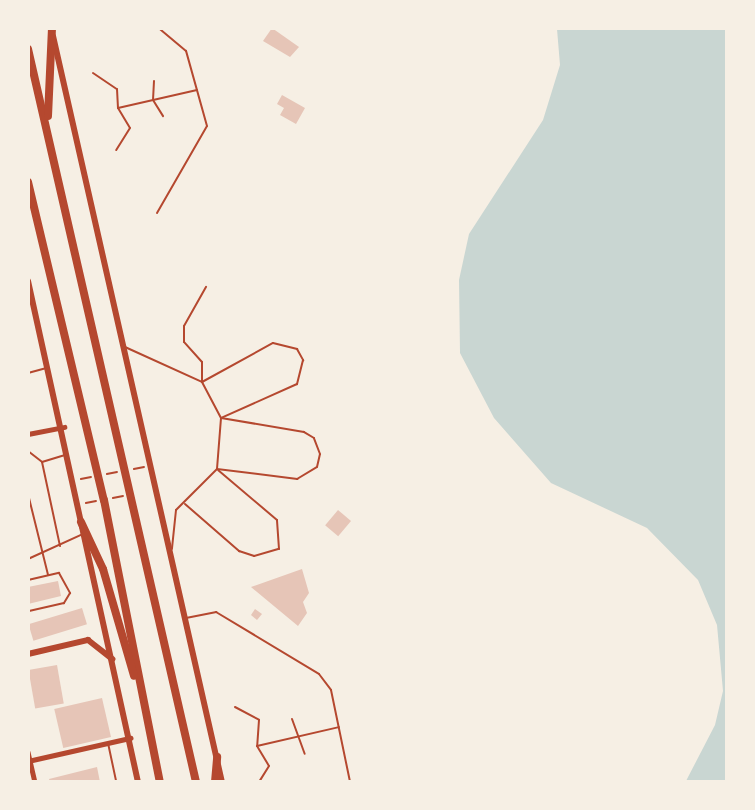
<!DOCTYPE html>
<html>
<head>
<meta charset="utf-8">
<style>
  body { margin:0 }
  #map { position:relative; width:755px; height:810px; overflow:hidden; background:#f6efe4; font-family:Signika,sans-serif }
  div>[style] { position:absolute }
  .water>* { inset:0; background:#c9d6d2 }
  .building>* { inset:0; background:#e6c5b7; transform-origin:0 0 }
  .path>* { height:1.5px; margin:-0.75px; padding:0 0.75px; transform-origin:0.75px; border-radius:0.75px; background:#b5482f }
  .service>* { height:2px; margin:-1px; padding:0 1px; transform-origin:1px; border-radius:1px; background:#b5482f }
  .minor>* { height:4.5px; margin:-2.25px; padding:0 2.25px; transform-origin:2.25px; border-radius:2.25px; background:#b5482f }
  .tertiary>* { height:6px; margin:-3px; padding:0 3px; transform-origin:3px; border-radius:3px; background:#b5482f }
  .primary>* { height:8px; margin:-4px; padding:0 4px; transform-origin:4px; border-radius:4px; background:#b5482f }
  span { translate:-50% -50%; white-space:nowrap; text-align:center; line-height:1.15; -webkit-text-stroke:4.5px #f6efe4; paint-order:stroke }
  .frame { position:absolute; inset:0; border:30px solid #f6efe4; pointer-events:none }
</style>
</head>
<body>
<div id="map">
  <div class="water">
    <i style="clip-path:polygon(557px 29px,726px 29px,726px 781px,686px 781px,715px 725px,723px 691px,717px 625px,698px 580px,647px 528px,551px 483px,494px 418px,460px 353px,459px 280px,469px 234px,543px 120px,560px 65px)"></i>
  </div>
  <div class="building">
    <i style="clip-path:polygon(272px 28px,299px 47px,290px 57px,263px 41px)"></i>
    <i style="clip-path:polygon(282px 95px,305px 108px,296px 124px,280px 115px,284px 108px,277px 104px)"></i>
    <i style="left:338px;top:510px;width:17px;height:20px;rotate:40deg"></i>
    <i style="clip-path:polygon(302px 569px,309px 593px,303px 602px,307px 613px,298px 626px,251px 587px)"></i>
    <i style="clip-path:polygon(58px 581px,61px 596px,28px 604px,28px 587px)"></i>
    <i style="left:82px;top:608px;width:17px;height:56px;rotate:73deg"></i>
    <i style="clip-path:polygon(255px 609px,262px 614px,257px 620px,251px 615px)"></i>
    <i style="left:57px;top:665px;width:39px;height:29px;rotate:80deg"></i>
    <i style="left:102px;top:698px;width:40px;height:49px;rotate:77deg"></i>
    <i style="clip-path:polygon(97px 767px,100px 782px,50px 782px,49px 779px)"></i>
  </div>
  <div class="path">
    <i style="left:134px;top:469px;width:10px;rotate:-11deg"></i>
    <i style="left:107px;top:474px;width:10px;rotate:-11deg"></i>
    <i style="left:81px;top:479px;width:10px;rotate:-11deg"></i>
    <i style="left:113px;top:498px;width:10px;rotate:-11deg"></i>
    <i style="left:86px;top:503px;width:10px;rotate:-11deg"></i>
  </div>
  <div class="service">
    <i style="left:93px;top:73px;width:29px;rotate:34deg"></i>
    <i style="left:117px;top:89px;width:19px;rotate:87deg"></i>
    <i style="left:118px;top:108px;width:23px;rotate:59deg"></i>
    <i style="left:130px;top:128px;width:26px;rotate:122deg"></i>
    <i style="left:154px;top:81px;width:19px;rotate:93deg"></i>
    <i style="left:153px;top:100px;width:19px;rotate:58deg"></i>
    <i style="left:118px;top:108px;width:81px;rotate:-12.8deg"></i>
    <i style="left:157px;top:213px;width:100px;rotate:-60.1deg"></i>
    <i style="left:207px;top:126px;width:78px;rotate:-105.6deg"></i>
    <i style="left:186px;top:51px;width:35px;rotate:-140deg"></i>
    <i style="left:125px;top:347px;width:85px;rotate:24.4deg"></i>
    <i style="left:202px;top:382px;width:41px;rotate:62.2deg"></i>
    <i style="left:221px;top:418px;width:51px;rotate:94.5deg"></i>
    <i style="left:217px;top:469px;width:58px;rotate:135deg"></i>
    <i style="left:176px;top:510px;width:39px;rotate:96deg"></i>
    <i style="left:28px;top:373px;width:20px;rotate:-15deg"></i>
    <i style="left:202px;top:382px;width:81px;rotate:-28.8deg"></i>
    <i style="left:273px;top:343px;width:25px;rotate:14deg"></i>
    <i style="left:297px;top:349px;width:13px;rotate:61deg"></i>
    <i style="left:303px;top:360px;width:25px;rotate:104deg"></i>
    <i style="left:297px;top:384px;width:83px;rotate:155.9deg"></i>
    <i style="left:202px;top:382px;width:20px;rotate:-90deg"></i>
    <i style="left:202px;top:362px;width:27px;rotate:-132deg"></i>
    <i style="left:184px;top:342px;width:16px;rotate:-90deg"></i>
    <i style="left:184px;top:326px;width:45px;rotate:-60.6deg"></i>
    <i style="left:28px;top:451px;width:18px;rotate:38deg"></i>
    <i style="left:42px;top:462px;width:86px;rotate:77.9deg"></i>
    <i style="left:42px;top:462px;width:24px;rotate:-17deg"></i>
    <i style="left:217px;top:469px;width:81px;rotate:7.1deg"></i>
    <i style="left:297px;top:479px;width:23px;rotate:-31deg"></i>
    <i style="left:317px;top:467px;width:13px;rotate:-77deg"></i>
    <i style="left:320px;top:454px;width:17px;rotate:-111deg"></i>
    <i style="left:314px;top:438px;width:12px;rotate:-149deg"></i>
    <i style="left:304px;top:432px;width:84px;rotate:-170.4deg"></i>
    <i style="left:28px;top:494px;width:83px;rotate:76.1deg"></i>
    <i style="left:185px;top:504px;width:72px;rotate:41deg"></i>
    <i style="left:239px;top:551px;width:16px;rotate:18deg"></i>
    <i style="left:254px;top:556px;width:26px;rotate:-16deg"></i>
    <i style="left:279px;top:549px;width:29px;rotate:-94deg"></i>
    <i style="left:277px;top:520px;width:77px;rotate:-139.7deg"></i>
    <i style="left:28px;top:559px;width:60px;rotate:-24.4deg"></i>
    <i style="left:28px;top:580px;width:32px;rotate:-13deg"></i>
    <i style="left:59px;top:573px;width:23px;rotate:61deg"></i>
    <i style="left:70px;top:593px;width:12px;rotate:121deg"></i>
    <i style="left:64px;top:603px;width:37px;rotate:167deg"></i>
    <i style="left:186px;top:618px;width:31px;rotate:-11deg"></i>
    <i style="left:216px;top:612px;width:120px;rotate:31deg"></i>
    <i style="left:319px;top:674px;width:20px;rotate:53deg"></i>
    <i style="left:331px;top:690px;width:94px;rotate:78.3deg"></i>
    <i style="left:235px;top:707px;width:27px;rotate:28deg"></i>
    <i style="left:259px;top:720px;width:26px;rotate:94deg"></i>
    <i style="left:257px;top:746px;width:23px;rotate:59deg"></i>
    <i style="left:269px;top:766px;width:19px;rotate:122deg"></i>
    <i style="left:292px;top:719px;width:37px;rotate:70deg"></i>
    <i style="left:108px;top:743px;width:40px;rotate:78deg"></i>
    <i style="left:257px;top:746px;width:84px;rotate:-13deg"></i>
  </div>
  <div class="minor">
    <i style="left:28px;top:434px;width:37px;rotate:-11deg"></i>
    <i style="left:28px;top:752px;width:31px;rotate:77deg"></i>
    <i style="left:28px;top:761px;width:105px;rotate:-12.7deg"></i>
  </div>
  <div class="tertiary">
    <i style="left:53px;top:36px;width:765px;rotate:77.24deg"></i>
    <i style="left:28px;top:281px;width:513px;rotate:77.62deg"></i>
    <i style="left:28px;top:654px;width:62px;rotate:-13.1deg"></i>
    <i style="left:88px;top:640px;width:31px;rotate:38deg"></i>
  </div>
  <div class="primary">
    <i style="left:28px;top:49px;width:752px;rotate:77.09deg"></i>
    <i style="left:48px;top:116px;width:87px;rotate:-87.4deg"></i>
    <i style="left:28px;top:182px;width:327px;rotate:76.6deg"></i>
    <i style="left:104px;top:500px;width:288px;rotate:78.8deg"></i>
    <i style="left:81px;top:522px;width:52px;rotate:64.9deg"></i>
    <i style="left:103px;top:569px;width:111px;rotate:73.8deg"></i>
    <i style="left:215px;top:782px;width:25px;rotate:-85deg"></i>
  </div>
  <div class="frame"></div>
</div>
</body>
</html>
